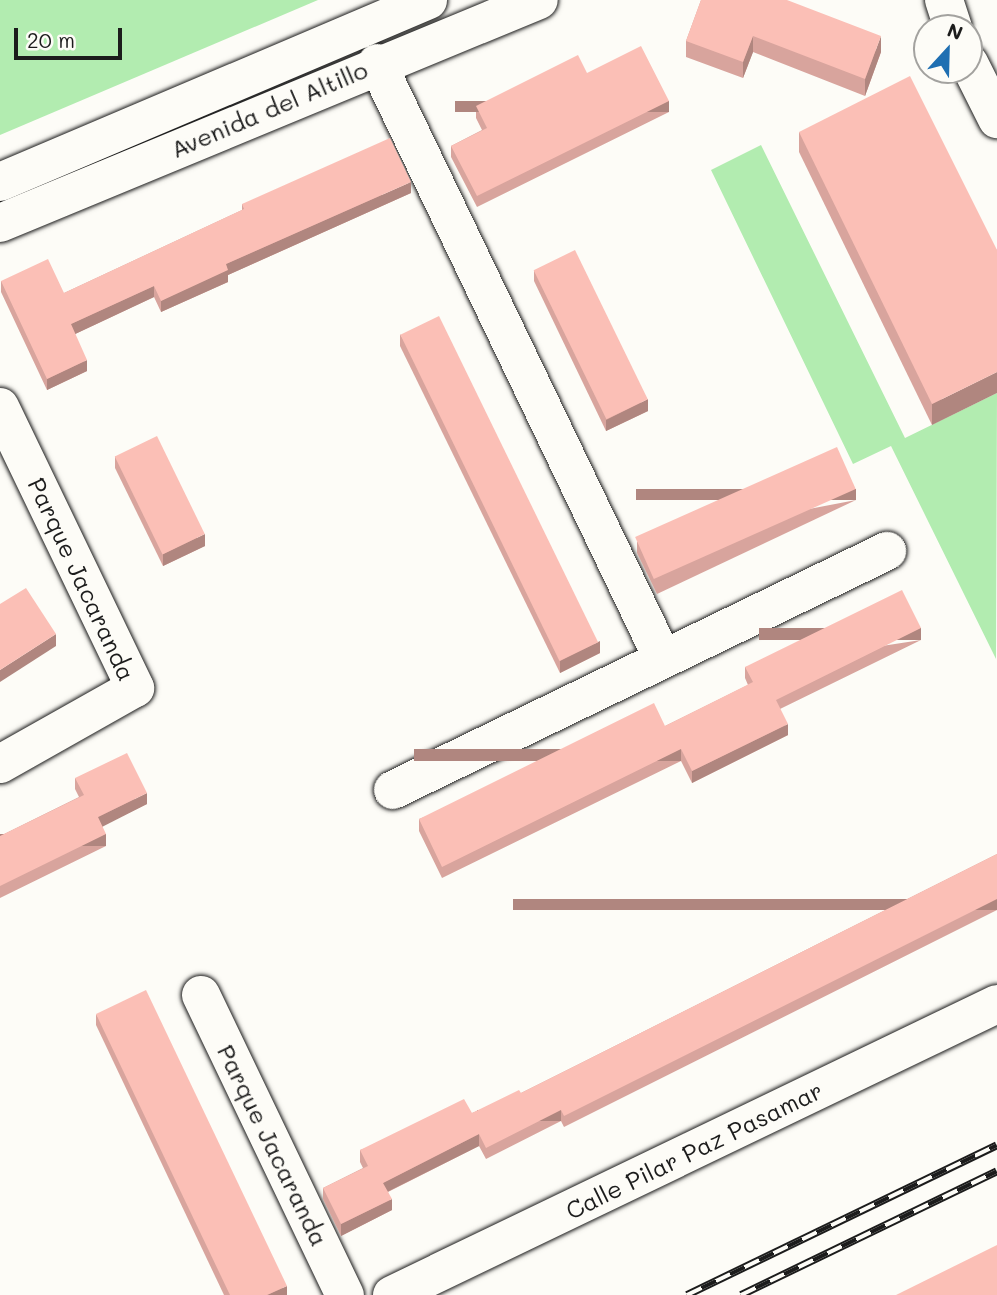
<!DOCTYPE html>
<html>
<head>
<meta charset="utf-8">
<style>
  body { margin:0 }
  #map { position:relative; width:997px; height:1295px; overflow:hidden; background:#fdfcf7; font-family:Mali,sans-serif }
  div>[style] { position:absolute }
  .green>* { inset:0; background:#b2ecb0 }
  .roads { filter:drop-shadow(0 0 2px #1c1c1c) drop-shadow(0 0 2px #1c1c1c) }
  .minor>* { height:38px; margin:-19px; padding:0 19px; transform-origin:19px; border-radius:19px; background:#fdfcf7 }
  .rail>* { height:8px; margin-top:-4px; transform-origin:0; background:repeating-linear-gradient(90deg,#fdfcf7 0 16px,#1c1c1c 0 32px); box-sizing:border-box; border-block:2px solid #1c1c1c }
  .wall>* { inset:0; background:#d8a49d }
  .shaded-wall>* { inset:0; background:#b0867f; transform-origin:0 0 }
  .building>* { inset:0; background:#fbbfb6; transform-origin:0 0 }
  span { translate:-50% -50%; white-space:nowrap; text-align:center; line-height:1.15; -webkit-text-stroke:6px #fdfcf7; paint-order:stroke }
  .street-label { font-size:24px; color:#1c1c1c }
  .north { position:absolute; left:913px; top:14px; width:70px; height:70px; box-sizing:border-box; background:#fdfcf7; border:2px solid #a3a29f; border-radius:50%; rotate:22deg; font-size:19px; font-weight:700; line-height:28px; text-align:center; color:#1c1c1c }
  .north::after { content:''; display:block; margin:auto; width:24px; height:32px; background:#1f6fb2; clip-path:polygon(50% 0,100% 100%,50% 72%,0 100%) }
  .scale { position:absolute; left:14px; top:28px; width:108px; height:32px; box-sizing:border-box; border:4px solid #1c1c1c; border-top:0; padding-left:9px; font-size:21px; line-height:24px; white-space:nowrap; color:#1c1c1c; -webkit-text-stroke:5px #fdfcf7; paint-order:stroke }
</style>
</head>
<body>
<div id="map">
  <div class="green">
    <i style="clip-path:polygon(0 0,318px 0,0 135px)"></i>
    <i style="clip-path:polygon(761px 145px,905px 438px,997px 393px,996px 659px,891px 446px,853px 464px,711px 170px)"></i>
  </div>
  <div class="roads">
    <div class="minor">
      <i style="left:944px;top:0;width:29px;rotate:72deg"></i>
      <i style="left:377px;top:63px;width:661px;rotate:64.37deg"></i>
      <i style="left:969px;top:63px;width:63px;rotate:63.4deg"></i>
      <i style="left:0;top:182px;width:465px;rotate:-23deg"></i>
      <i style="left:0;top:223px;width:583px;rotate:-22.48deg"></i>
      <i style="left:0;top:407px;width:312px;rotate:64.3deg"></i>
      <i style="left:135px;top:688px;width:155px;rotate:150.6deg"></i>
      <i style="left:393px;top:790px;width:549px;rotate:-25.82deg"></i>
      <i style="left:201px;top:995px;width:333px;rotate:64.4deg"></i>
      <i style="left:392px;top:1295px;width:671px;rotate:-25.69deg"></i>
    </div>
  </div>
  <div class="rail">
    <i style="left:687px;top:1295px;width:344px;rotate:-25.8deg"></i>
    <i style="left:741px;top:1295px;width:284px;rotate:-25.8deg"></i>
  </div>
  <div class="wall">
    <i style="clip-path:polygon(701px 0,881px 52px,865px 96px,753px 52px,743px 78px,686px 57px,686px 41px)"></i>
    <i style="clip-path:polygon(587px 73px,669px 112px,477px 207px,451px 157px,451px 146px,482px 130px,476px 118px,476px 106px)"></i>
    <i style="clip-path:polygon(799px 132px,997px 250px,932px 425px,799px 152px)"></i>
    <i style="clip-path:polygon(411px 193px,228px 275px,228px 282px,161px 312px,154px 297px,75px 334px,87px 371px,47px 390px,1px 292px,1px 281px,64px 293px,242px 210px,242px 204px)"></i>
    <i style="clip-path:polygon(534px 270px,648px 411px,606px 431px,534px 281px)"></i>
    <i style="clip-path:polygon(400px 334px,600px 653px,560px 673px,400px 346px)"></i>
    <i style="clip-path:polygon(115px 456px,205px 546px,163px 566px,115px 468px)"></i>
    <i style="clip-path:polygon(856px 500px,657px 594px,637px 553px,637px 542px)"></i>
    <i style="clip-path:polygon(921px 640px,780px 709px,788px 735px,692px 783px,681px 761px,442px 878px,419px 831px,419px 819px,665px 726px,748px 685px,745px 678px,745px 667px)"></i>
    <i style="clip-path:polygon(75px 778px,147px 804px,102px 826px,106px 846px,0 898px,0 836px,79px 797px,75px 789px)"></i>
    <i style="clip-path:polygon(997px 854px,997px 910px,564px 1127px,561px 1121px,486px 1159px,479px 1146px,388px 1192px,392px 1210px,341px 1236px,323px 1199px,323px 1188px,363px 1168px,360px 1162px,360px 1150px,472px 1113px,521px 1093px)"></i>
    <i style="clip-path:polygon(96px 1014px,287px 1295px,224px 1295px,96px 1025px)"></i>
  </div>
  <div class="shaded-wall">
    <i style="clip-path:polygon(753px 36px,753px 52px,743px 78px,743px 62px)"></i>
    <i style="clip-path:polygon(881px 36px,881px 52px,865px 96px,865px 79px)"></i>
    <i style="left:669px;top:101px;width:11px;height:214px;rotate:90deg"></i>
    <i style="clip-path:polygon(411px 182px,411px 193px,228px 275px,228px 282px,161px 312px,161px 301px,226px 264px)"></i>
    <i style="clip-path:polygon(154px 286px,154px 297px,71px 336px,71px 324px)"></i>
    <i style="clip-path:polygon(87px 360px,87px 371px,47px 390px,47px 379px)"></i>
    <i style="clip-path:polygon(997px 372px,997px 393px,932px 425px,932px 404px)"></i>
    <i style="clip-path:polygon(648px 399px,648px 411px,606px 431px,606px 420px)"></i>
    <i style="left:856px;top:489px;width:11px;height:220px;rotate:90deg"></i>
    <i style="clip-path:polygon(205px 534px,205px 546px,163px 566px,163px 554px)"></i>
    <i style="left:921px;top:628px;width:12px;height:162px;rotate:90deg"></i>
    <i style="clip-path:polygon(56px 634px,56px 646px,0 682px,0 670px)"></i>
    <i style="clip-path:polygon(600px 641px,600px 653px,560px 673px,560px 661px)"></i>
    <i style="clip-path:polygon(788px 724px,788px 735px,692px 783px,692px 771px)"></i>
    <i style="left:681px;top:749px;width:12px;height:267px;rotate:90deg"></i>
    <i style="clip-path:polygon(147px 793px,147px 804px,98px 829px,98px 817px)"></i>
    <i style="left:106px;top:834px;width:12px;height:118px;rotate:90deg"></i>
    <i style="left:997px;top:899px;width:11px;height:484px;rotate:90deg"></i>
    <i style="left:561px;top:1110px;width:11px;height:84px;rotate:90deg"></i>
    <i style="clip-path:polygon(479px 1134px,479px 1146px,383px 1194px,383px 1183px)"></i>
    <i style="clip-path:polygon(392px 1199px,392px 1210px,341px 1236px,341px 1224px)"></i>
    <i style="clip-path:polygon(287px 1286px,287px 1295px,267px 1295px)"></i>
  </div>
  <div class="building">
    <i style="clip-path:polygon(701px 0,787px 0,881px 36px,865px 79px,753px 36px,743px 62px,686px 41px)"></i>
    <i style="clip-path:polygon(641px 46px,669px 101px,477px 196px,451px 146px,487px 128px,476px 106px,578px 55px,587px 73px)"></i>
    <i style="clip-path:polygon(910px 76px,997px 250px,997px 372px,932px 404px,799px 132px)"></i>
    <i style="clip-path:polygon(390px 138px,411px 182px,226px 264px,228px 270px,161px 301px,154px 286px,71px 324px,87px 360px,47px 379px,1px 281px,48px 259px,64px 293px,244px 209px,242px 204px)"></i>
    <i style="left:575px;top:250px;width:166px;height:46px;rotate:64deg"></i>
    <i style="left:439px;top:316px;width:363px;height:43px;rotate:64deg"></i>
    <i style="left:157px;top:436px;width:109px;height:47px;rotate:64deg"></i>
    <i style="left:837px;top:447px;width:46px;height:221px;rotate:66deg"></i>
    <i style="clip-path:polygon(26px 588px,56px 634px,0 670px,0 604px)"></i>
    <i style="clip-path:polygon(902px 590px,921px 628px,776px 700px,788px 724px,692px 771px,681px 749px,442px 867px,419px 819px,654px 703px,665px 726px,753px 682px,745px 667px)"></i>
    <i style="clip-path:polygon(127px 753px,147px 793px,98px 817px,106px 834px,0 886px,0 836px,84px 795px,75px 778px)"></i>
    <i style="clip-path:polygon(997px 854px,997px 899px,564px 1116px,561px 1110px,486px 1148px,479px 1134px,383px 1183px,392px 1199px,341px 1224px,323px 1188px,368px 1166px,360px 1150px,464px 1099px,472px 1113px,519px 1090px,521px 1093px)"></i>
    <i style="clip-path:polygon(146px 990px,287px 1286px,267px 1295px,230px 1295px,96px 1014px)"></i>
    <i style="clip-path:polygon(997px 1245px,997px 1295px,896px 1295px)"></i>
  </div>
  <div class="street-label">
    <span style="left:269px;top:109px;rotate:-23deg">Avenida del Altillo</span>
    <span style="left:82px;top:579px;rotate:65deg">Parque Jacaranda</span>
    <span style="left:273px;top:1145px;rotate:64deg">Parque Jacaranda</span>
    <span style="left:694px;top:1150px;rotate:-26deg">Calle Pilar Paz Pasamar</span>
  </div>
  <div class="north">N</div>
  <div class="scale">20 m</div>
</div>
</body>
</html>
